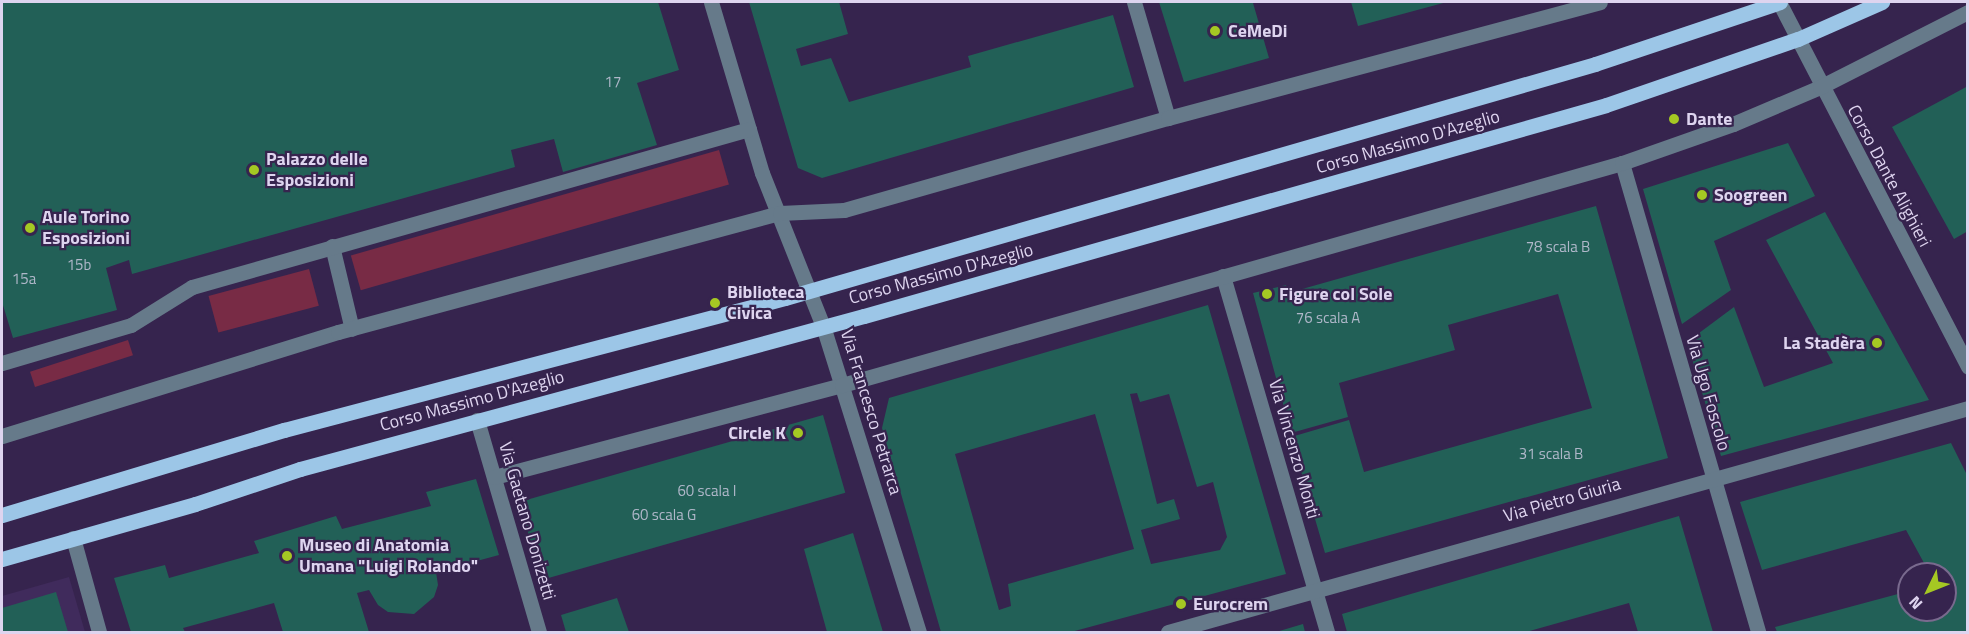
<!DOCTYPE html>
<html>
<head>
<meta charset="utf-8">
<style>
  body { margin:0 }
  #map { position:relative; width:1969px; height:634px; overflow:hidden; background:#36244e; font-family:"Titillium Web",sans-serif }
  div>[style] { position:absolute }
  .built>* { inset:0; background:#402b5c }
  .green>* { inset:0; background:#782b45; transform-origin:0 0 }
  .building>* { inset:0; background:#226057; transform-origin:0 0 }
  .minor>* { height:15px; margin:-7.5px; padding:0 7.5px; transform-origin:7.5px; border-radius:7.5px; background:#667a8a }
  .major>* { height:15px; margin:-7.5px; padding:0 7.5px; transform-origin:7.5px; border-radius:7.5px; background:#9cc6e7 }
  .dots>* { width:16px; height:16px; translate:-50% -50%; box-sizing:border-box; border:3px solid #36244e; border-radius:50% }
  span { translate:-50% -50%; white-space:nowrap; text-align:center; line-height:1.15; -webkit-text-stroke:4.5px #36244e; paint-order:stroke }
  .number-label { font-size:15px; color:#afb7c9 }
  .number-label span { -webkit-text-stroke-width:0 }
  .poi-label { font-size:18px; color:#ded4ef; font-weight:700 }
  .left { translate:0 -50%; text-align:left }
  .right { translate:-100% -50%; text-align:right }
  .street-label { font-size:18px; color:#ded4ef }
  .frame { position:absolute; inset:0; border:3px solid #ded4ef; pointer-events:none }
  .north { position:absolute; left:1897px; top:562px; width:60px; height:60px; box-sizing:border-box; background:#36244e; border:2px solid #796a8e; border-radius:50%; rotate:227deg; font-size:16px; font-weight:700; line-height:24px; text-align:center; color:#ded4ef }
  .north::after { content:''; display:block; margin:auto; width:21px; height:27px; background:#a5c823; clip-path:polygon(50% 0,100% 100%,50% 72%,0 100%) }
</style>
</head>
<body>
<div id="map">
  <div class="built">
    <i style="clip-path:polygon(69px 577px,85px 632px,2px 632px,2px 596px)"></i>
  </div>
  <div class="green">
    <i style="left:719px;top:150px;width:36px;height:383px;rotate:74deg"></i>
    <i style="left:309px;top:269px;width:38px;height:104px;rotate:75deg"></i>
    <i style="left:128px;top:340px;width:16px;height:103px;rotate:72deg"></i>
  </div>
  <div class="building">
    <i style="clip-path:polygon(2px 2px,658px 2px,679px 70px,637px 83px,657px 145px,563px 172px,554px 139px,511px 150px,515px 167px,132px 274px,129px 260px,106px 268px,117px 310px,13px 338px,2px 302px)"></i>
    <i style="clip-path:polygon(749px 2px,839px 2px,848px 34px,796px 49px,801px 66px,831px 58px,849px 102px,971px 67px,968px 56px,1113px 15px,1134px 87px,822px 178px,798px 168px)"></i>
    <i style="clip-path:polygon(1159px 2px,1253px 3px,1269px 58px,1184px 82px)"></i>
    <i style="clip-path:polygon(1351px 2px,1447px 2px,1358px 26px)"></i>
    <i style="clip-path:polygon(1968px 86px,1968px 231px,1954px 239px,1892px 127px)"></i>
    <i style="clip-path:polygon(1788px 143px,1815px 196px,1714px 241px,1731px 290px,1682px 324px,1643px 189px)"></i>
    <i style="clip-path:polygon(1596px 206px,1668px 458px,1325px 553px,1291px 437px,1349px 420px,1364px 472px,1592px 408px,1558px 294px,1448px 325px,1455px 350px,1339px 383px,1348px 417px,1291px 433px,1253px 293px,1286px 285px,1288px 293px)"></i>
    <i style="clip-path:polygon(1825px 212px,1929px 400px,1721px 456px,1687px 342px,1734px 307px,1764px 387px,1833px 363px,1766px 240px)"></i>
    <i style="clip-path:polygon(evenodd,1208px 305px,1286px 574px,1071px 632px,941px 632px,882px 428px,889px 398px,1208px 305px,1137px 393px,1140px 402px,1169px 394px,1197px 487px,1213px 482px,1227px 537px,1220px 550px,1151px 564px,1141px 530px,1180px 519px,1174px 499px,1157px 504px,1130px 394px,1137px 393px,1208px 305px,1095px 414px,1134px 549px,1008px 584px,1011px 606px,999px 610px,955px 454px,1095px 414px)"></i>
    <i style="left:823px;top:415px;width:81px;height:316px;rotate:74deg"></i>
    <i style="clip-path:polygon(1951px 443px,1968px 477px,1968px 632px,1777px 632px,1775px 627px,1909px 591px,1909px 610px,1945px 610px,1945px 574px,1930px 574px,1906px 530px,1762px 570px,1740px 502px)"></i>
    <i style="clip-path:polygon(476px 479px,499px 555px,436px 572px,438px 585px,434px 597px,414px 614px,388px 612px,378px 605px,369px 590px,357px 593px,369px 632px,283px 632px,274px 603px,183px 628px,185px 632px,131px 632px,114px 578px,165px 565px,169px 578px,259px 553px,254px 541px,336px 516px,342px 529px,431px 506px,426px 492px)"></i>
    <i style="clip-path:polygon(1679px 516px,1713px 632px,1638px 632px,1629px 603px,1526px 632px,1347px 632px,1342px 614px)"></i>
    <i style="clip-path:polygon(853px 533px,883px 632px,827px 632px,804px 549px)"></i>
    <i style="clip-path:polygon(56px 592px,68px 632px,2px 632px,2px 608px)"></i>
    <i style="clip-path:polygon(617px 598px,629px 632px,566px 632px,561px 615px)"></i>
    <i style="clip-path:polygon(1303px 624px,1305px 632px,1276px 632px)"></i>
  </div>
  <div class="minor">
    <i style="left:711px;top:2px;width:178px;rotate:73.4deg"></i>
    <i style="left:762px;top:173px;width:165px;rotate:68.3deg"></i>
    <i style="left:823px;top:326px;width:321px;rotate:72.6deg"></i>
    <i style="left:1134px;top:2px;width:121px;rotate:73.7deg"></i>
    <i style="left:1779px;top:2px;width:411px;rotate:62.6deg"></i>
    <i style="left:1622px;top:163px;width:488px;rotate:73.8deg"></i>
    <i style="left:332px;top:246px;width:85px;rotate:76.5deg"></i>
    <i style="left:1223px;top:276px;width:371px;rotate:73.7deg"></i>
    <i style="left:2px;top:363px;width:134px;rotate:-16.4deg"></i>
    <i style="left:131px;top:325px;width:72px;rotate:-31.9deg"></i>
    <i style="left:192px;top:287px;width:579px;rotate:-15.84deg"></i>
    <i style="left:477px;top:420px;width:221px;rotate:73.7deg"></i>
    <i style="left:2px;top:436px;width:352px;rotate:-17.2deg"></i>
    <i style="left:338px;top:332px;width:458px;rotate:-15.1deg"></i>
    <i style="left:780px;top:213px;width:64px;rotate:-2.7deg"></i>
    <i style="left:844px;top:210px;width:337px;rotate:-15.9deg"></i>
    <i style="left:1168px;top:118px;width:447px;rotate:-15deg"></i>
    <i style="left:494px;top:477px;width:360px;rotate:-14.8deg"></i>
    <i style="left:842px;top:385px;width:811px;rotate:-15.89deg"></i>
    <i style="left:1622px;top:163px;width:118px;rotate:-19.4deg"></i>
    <i style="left:1733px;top:124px;width:95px;rotate:-23deg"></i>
    <i style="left:1820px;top:87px;width:166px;rotate:-26.9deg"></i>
    <i style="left:73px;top:538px;width:98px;rotate:74.5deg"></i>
    <i style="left:1168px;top:632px;width:831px;rotate:-15.64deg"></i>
  </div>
  <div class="major">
    <i style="left:2px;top:515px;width:295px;rotate:-16.8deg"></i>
    <i style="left:284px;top:430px;width:518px;rotate:-14.76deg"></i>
    <i style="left:785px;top:298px;width:843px;rotate:-16.11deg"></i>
    <i style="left:1595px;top:64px;width:195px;rotate:-18.5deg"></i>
    <i style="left:2px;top:559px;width:201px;rotate:-15.9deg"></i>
    <i style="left:195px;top:504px;width:111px;rotate:-18.4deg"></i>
    <i style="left:300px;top:469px;width:584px;rotate:-15.18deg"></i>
    <i style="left:864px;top:316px;width:771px;rotate:-15.87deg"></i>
    <i style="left:1606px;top:105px;width:203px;rotate:-19deg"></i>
    <i style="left:1798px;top:39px;width:92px;rotate:-23.8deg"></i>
  </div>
  <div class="dots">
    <i style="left:1215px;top:31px;background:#a5c823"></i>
    <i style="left:1674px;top:119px;background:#a5c823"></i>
    <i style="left:254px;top:170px;background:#a5c823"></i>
    <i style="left:1702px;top:195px;background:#a5c823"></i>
    <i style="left:30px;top:228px;background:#a5c823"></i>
    <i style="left:1267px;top:294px;background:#a5c823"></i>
    <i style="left:715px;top:303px;background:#a5c823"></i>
    <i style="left:1877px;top:343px;background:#a5c823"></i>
    <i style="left:798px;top:433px;background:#a5c823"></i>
    <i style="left:287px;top:556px;background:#a5c823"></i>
    <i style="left:1181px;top:604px;background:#a5c823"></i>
  </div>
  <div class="number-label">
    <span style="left:613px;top:82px">17</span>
    <span style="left:1558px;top:247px">78 scala B</span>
    <span style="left:79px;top:265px">15b</span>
    <span style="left:24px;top:279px">15a</span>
    <span style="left:1328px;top:318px">76 scala A</span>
    <span style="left:1551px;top:454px">31 scala B</span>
    <span style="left:707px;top:491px">60 scala I</span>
    <span style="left:664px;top:515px">60 scala G</span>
  </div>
  <div class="poi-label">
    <span class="left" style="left:1228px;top:31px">CeMeDi</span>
    <span class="left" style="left:1686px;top:119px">Dante</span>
    <span class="left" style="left:266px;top:170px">Palazzo delle<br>Esposizioni</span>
    <span class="left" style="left:1714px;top:195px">Soogreen</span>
    <span class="left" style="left:42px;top:228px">Aule Torino<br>Esposizioni</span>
    <span class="left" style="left:727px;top:303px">Biblioteca<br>Civica</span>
    <span class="left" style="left:1279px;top:294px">Figure col Sole</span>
    <span class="right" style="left:1865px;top:343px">La Stadèra</span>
    <span class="right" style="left:786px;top:433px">Circle K</span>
    <span class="left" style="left:299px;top:556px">Museo di Anatomia<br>Umana "Luigi Rolando"</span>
    <span class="left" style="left:1193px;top:604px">Eurocrem</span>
  </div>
  <div class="street-label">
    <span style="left:1408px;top:142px;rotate:-16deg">Corso Massimo D'Azeglio</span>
    <span style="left:1889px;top:176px;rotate:62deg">Corso Dante Alighieri</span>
    <span style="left:941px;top:274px;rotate:-15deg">Corso Massimo D'Azeglio</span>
    <span style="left:1708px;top:393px;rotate:74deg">Via Ugo Foscolo</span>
    <span style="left:472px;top:401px;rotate:-15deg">Corso Massimo D'Azeglio</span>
    <span style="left:871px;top:412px;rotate:73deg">Via Francesco Petrarca</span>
    <span style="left:1294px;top:449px;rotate:74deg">Via Vincenzo Monti</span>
    <span style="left:1562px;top:500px;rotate:-16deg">Via Pietro Giuria</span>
    <span style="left:527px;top:521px;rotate:74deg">Via Gaetano Donizetti</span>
  </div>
  <div class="frame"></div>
  <div class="north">N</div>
</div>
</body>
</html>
